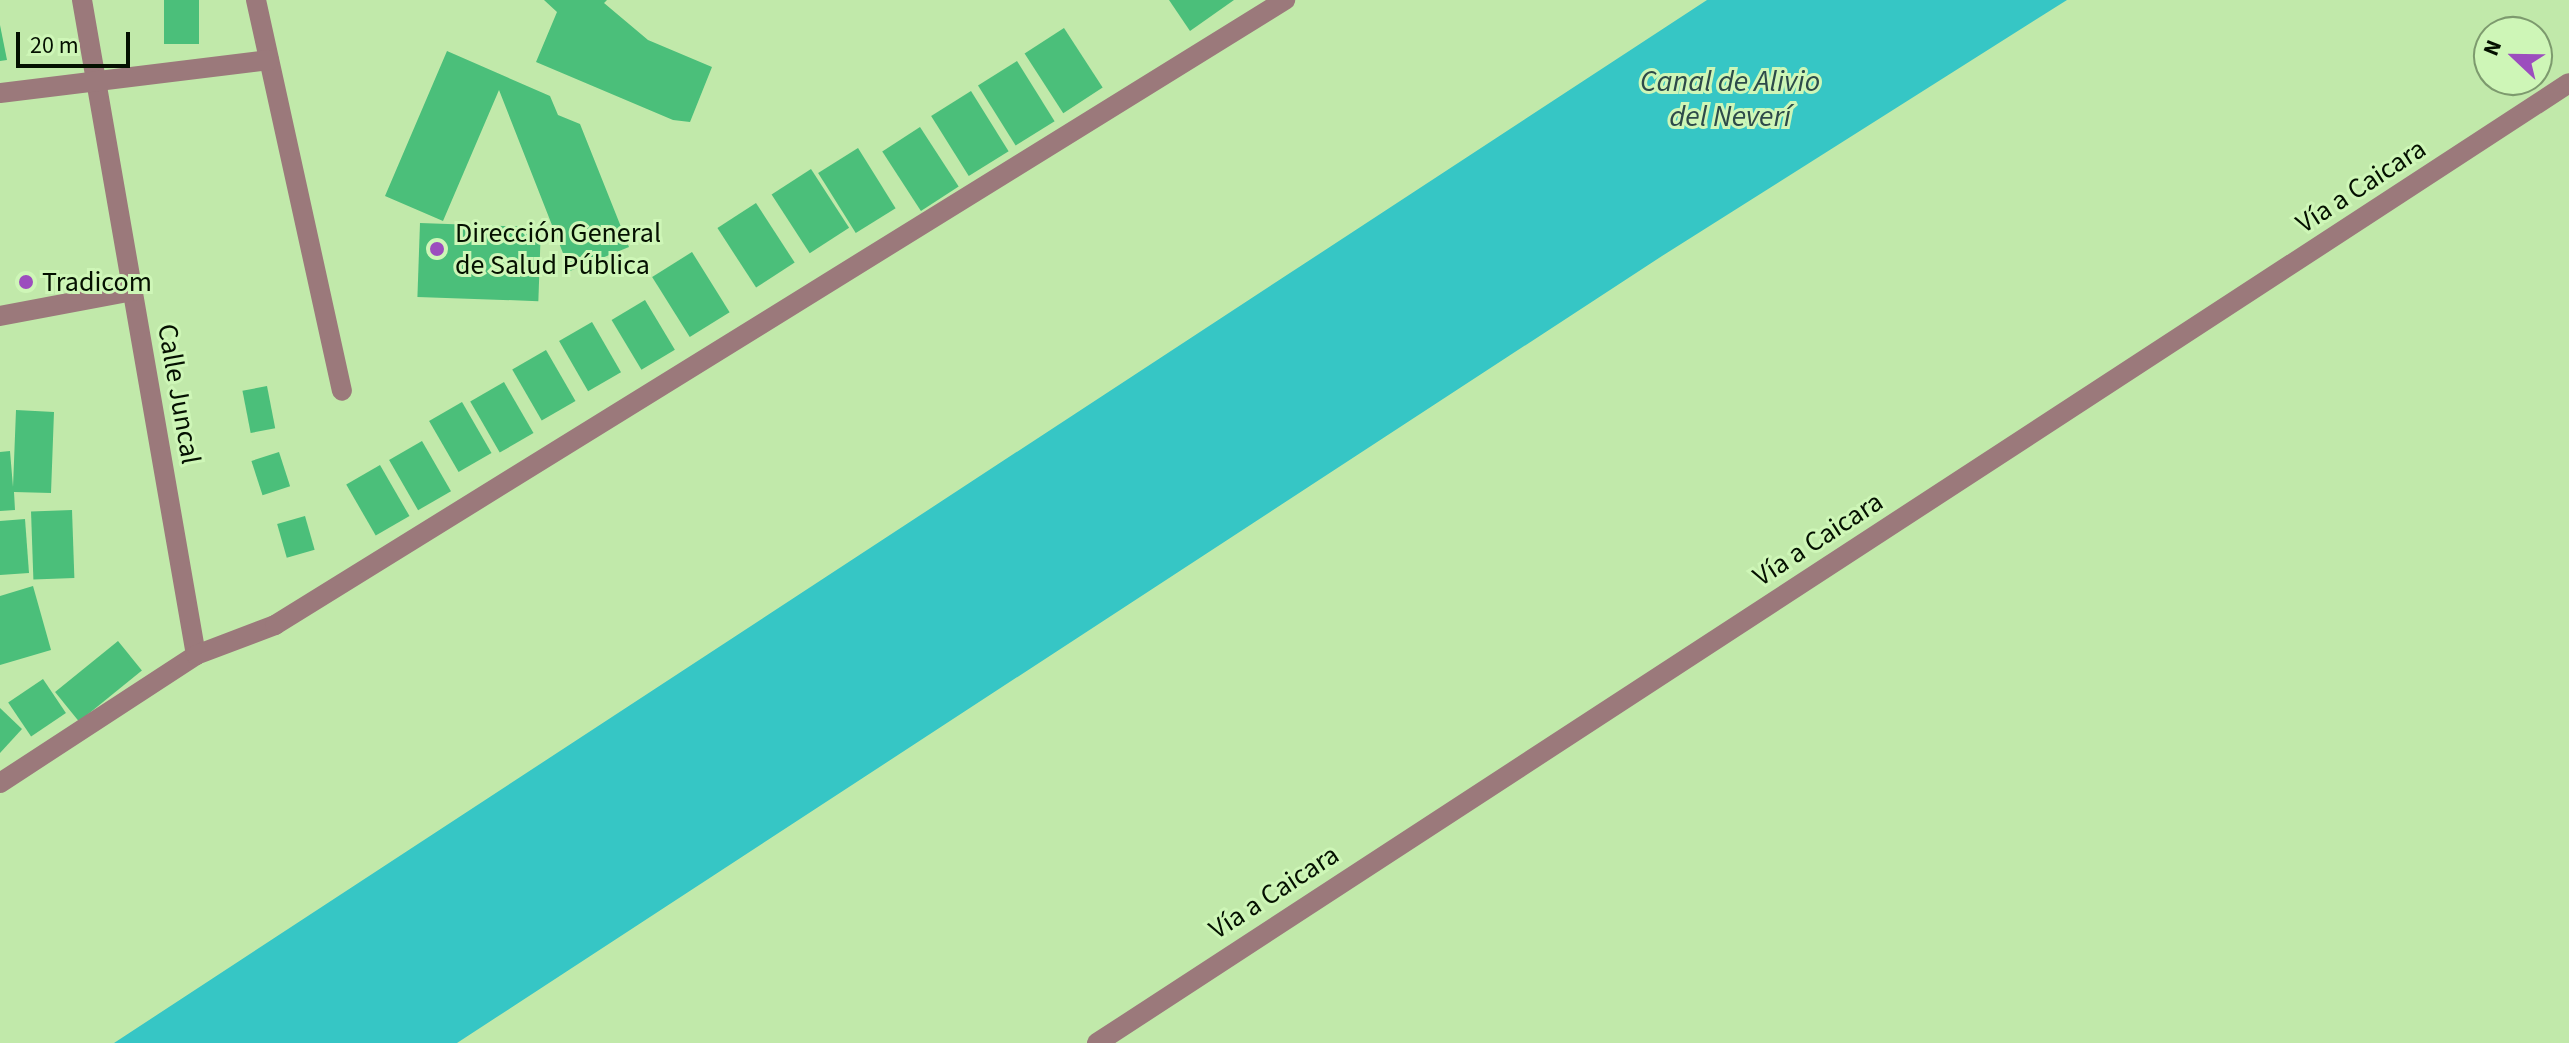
<!DOCTYPE html>
<html>
<head>
<meta charset="utf-8">
<style>
  body { margin:0 }
  #map { position:relative; width:2569px; height:1043px; overflow:hidden; background:#c1e9aa; font-family:"Source Sans 3",sans-serif }
  div>[style] { position:absolute }
  .water>* { inset:0; background:#36c6c5 }
  .building>* { inset:0; background:#4bbf7a; transform-origin:0 0 }
  .minor>* { height:20px; margin:-10px; padding:0 10px; transform-origin:10px; border-radius:10px; background:#9b797b }
  .dots>* { width:22px; height:22px; translate:-50% -50%; box-sizing:border-box; border:4px solid #cef6b7; border-radius:50% }
  span { translate:-50% -50%; white-space:nowrap; text-align:center; line-height:1.15; -webkit-text-stroke:6px #cef6b7; paint-order:stroke }
  .street-label { font-size:28px; color:#041000 }
  .poi-label { font-size:28px; color:#041000 }
  .left { translate:0 -50%; text-align:left }
  .water-label { font-size:30px; color:#2d4a4a; font-style:italic }
  .north { position:absolute; left:2473px; top:16px; width:80px; height:80px; box-sizing:border-box; background:#cef6b7; border:2px solid #7d9a6e; border-radius:50%; rotate:292deg; font-size:22px; font-weight:700; line-height:32px; text-align:center; color:#041000 }
  .north::after { content:''; display:block; margin:auto; width:28px; height:36px; background:#9c4dbe; clip-path:polygon(50% 0,100% 100%,50% 72%,0 100%) }
  .scale { position:absolute; left:16px; top:32px; width:114px; height:36px; box-sizing:border-box; border:4px solid #041000; border-top:0; padding-left:10px; font-size:24px; line-height:28px; white-space:nowrap; color:#041000; -webkit-text-stroke:6px #cef6b7; paint-order:stroke }
</style>
</head>
<body>
<div id="map">
  <div class="water">
    <i style="clip-path:polygon(1707px 0,2067px 0,1662px 256px,457px 1043px,114px 1043px)"></i>
  </div>
  <div class="building">
    <i style="left:164px;top:0;width:35px;height:44px"></i>
    <i style="clip-path:polygon(544px 0,607px 0,604px 3px,648px 40px,712px 67px,690px 122px,673px 120px,536px 62px,557px 12px)"></i>
    <i style="clip-path:polygon(1169px 0,1234px 0,1190px 31px)"></i>
    <i style="clip-path:polygon(0 25px,7px 60px,0 61px)"></i>
    <i style="left:1064px;top:28px;width:71px;height:47px;rotate:57deg"></i>
    <i style="clip-path:polygon(447px 51px,550px 96px,558px 115px,580px 124px,629px 247px,570px 271px,499px 90px,443px 221px,385px 196px)"></i>
    <i style="left:1017px;top:61px;width:71px;height:46px;rotate:58deg"></i>
    <i style="left:971px;top:91px;width:71px;height:47px;rotate:58deg"></i>
    <i style="left:920px;top:127px;width:71px;height:45px;rotate:57deg"></i>
    <i style="left:858px;top:148px;width:71px;height:47px;rotate:58deg"></i>
    <i style="left:811px;top:169px;width:70px;height:47px;rotate:57deg"></i>
    <i style="left:756px;top:203px;width:71px;height:46px;rotate:57deg"></i>
    <i style="left:420px;top:223px;width:121px;height:74px;rotate:2deg"></i>
    <i style="left:692px;top:252px;width:71px;height:47px;rotate:58deg"></i>
    <i style="left:645px;top:300px;width:58px;height:39px;rotate:59deg"></i>
    <i style="left:592px;top:322px;width:58px;height:38px;rotate:60deg"></i>
    <i style="left:546px;top:350px;width:59px;height:39px;rotate:60deg"></i>
    <i style="left:504px;top:382px;width:59px;height:39px;rotate:60deg"></i>
    <i style="left:267px;top:386px;width:43px;height:25px;rotate:79deg"></i>
    <i style="left:462px;top:402px;width:59px;height:38px;rotate:60deg"></i>
    <i style="clip-path:polygon(16px 410px,54px 412px,51px 493px,14px 492px,15px 510px,0 511px,0 452px,10px 451px,13px 487px)"></i>
    <i style="left:422px;top:441px;width:58px;height:38px;rotate:60deg"></i>
    <i style="left:279px;top:452px;width:36px;height:29px;rotate:72deg"></i>
    <i style="left:380px;top:465px;width:59px;height:39px;rotate:60deg"></i>
    <i style="left:72px;top:510px;width:68px;height:41px;rotate:88deg"></i>
    <i style="left:305px;top:516px;width:35px;height:29px;rotate:74deg"></i>
    <i style="clip-path:polygon(25px 519px,29px 573px,0 575px,0 521px)"></i>
    <i style="clip-path:polygon(33px 586px,51px 650px,0 665px,0 596px)"></i>
    <i style="left:118px;top:641px;width:38px;height:81px;rotate:51deg"></i>
    <i style="left:43px;top:679px;width:41px;height:42px;rotate:56deg"></i>
    <i style="clip-path:polygon(0 708px,22px 729px,0 753px)"></i>
  </div>
  <div class="minor">
    <i style="left:82px;top:0;width:665px;rotate:80.13deg"></i>
    <i style="left:256px;top:0;width:400px;rotate:77.6deg"></i>
    <i style="left:0;top:93px;width:271px;rotate:-7deg"></i>
    <i style="left:0;top:316px;width:134px;rotate:-10.7deg"></i>
    <i style="left:0;top:783px;width:234px;rotate:-33.1deg"></i>
    <i style="left:196px;top:655px;width:85px;rotate:-20.8deg"></i>
    <i style="left:275px;top:625px;width:1188px;rotate:-31.75deg"></i>
    <i style="left:1097px;top:1043px;width:1757px;rotate:-33.11deg"></i>
  </div>
  <div class="dots">
    <i style="left:437px;top:249px;background:#9c4dbe"></i>
    <i style="left:26px;top:282px;background:#9c4dbe"></i>
  </div>
  <div class="street-label">
    <span style="left:2361px;top:186px;rotate:-33deg">Vía a Caicara</span>
    <span style="left:179px;top:394px;rotate:80deg">Calle Juncal</span>
    <span style="left:1818px;top:539px;rotate:-33deg">Vía a Caicara</span>
    <span style="left:1274px;top:892px;rotate:-33deg">Vía a Caicara</span>
  </div>
  <div class="poi-label">
    <span class="left" style="left:455px;top:249px">Dirección General<br>de Salud Pública</span>
    <span class="left" style="left:42px;top:282px">Tradicom</span>
  </div>
  <div class="water-label">
    <span style="left:1730px;top:99px">Canal de Alivio<br>del Neverí</span>
  </div>
  <div class="north">N</div>
  <div class="scale">20 m</div>
</div>
</body>
</html>
